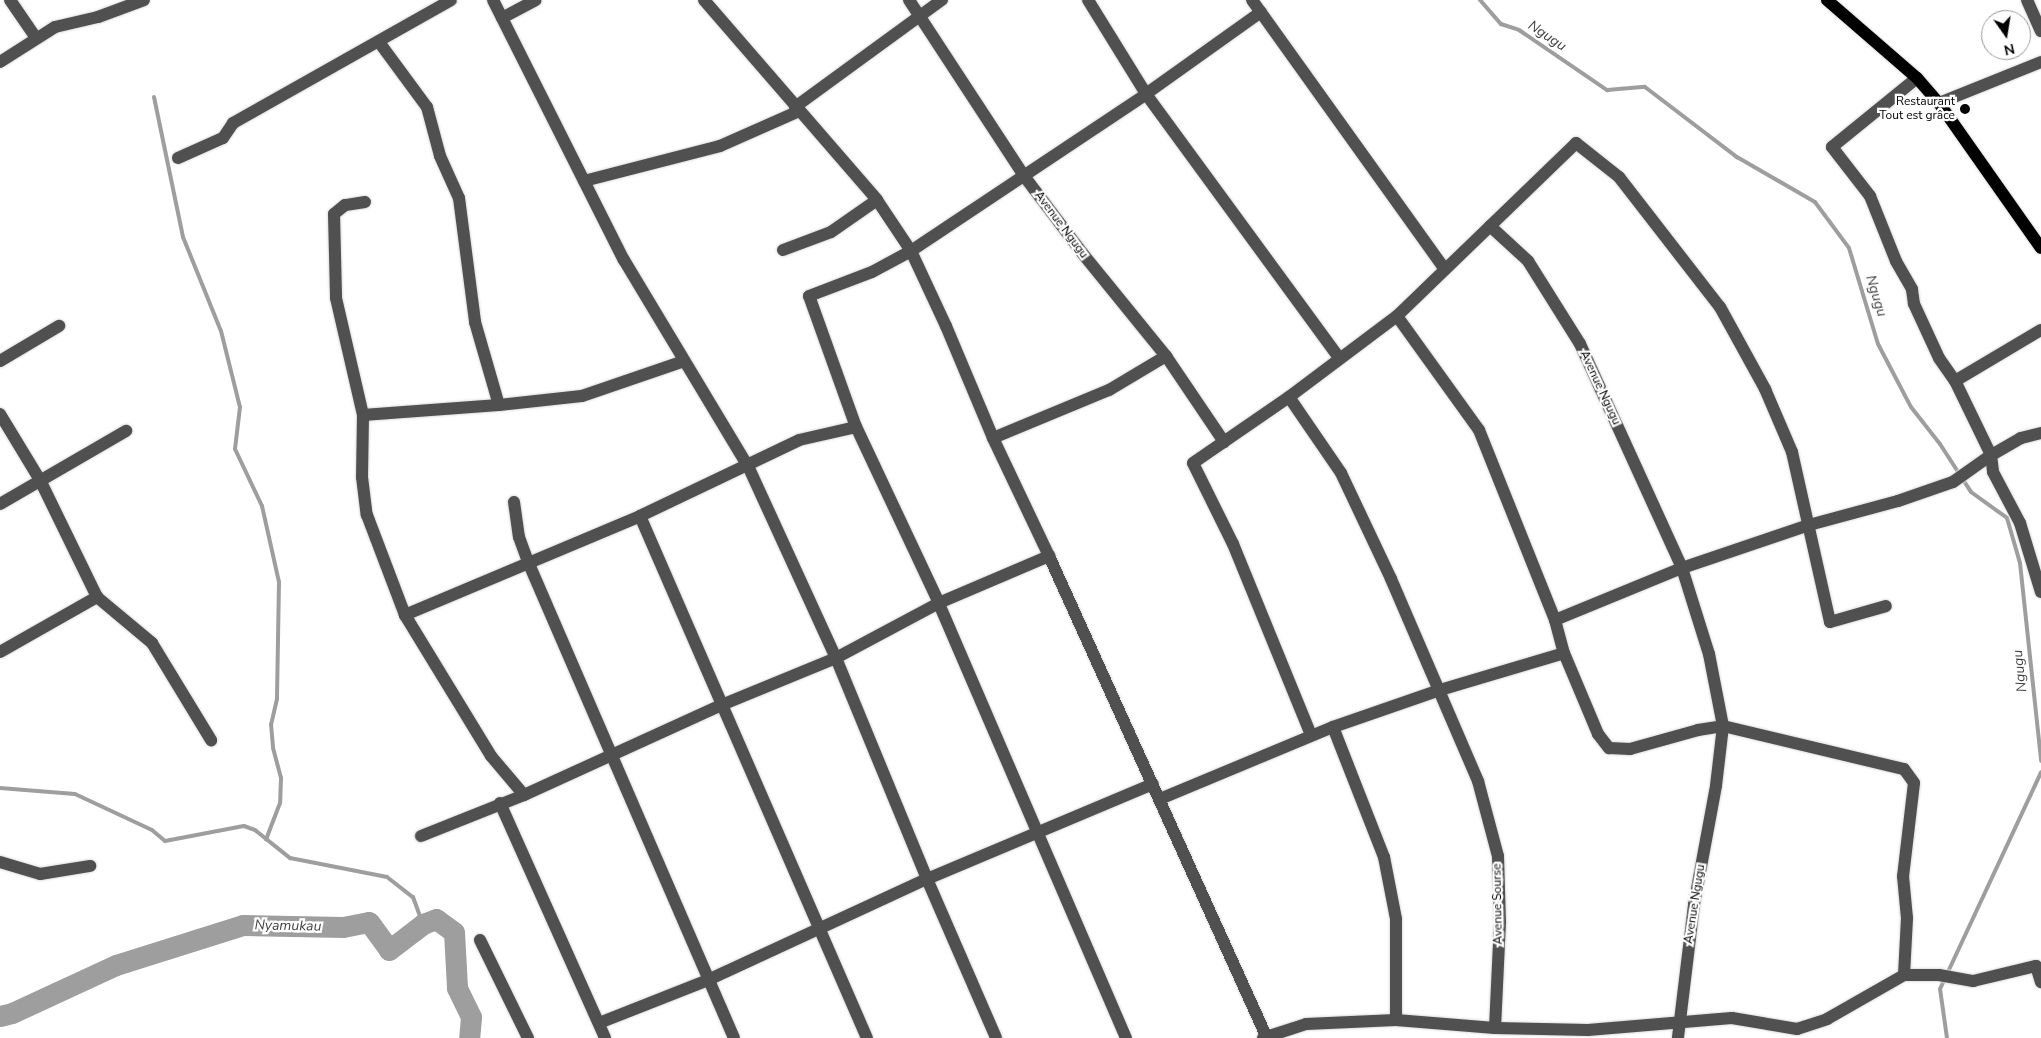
<!DOCTYPE html>
<html>
<head>
<meta charset="utf-8">
<style>
  body { margin:0 }
  #map { position:relative; width:2041px; height:1038px; overflow:hidden; background:#fff; font-family:"Nunito Sans",sans-serif }
  div>[style] { position:absolute }
  .stream>* { height:4px; margin:-2px; padding:0 2px; transform-origin:2px; border-radius:2px; background:#9e9e9e }
  .river>* { height:21px; margin:-10.5px; padding:0 10.5px; transform-origin:10.5px; border-radius:10.5px; background:#9e9e9e }
  .roads { filter:drop-shadow(0 0 1px #dbdbdb) drop-shadow(0 0 1px #dbdbdb) }
  .minor>* { height:12px; margin:-6px; padding:0 6px; transform-origin:6px; border-radius:6px; background:#505050 }
  .major>* { height:12px; margin:-6px; padding:0 6px; transform-origin:6px; border-radius:6px; background:#000 }
  .dots>* { width:14px; height:14px; translate:-50% -50%; box-sizing:border-box; border:2px solid #fff; border-radius:50% }
  span { translate:-50% -50%; white-space:nowrap; text-align:center; line-height:1.15; -webkit-text-stroke:4.5px #fff; paint-order:stroke }
  .poi-label { font-size:12px; color:#000 }
  .right { translate:-100% -50%; text-align:right }
  .street-label { font-size:12px; color:#000 }
  .water-label { font-size:14px; color:#3f3f3f; font-style:italic }
  .north { position:absolute; left:1981px; top:10px; width:50px; height:50px; box-sizing:border-box; background:#fff; border:1px solid #999; border-radius:50%; rotate:167deg; font-size:14px; font-weight:700; line-height:20px; text-align:center; color:#000 }
  .north::after { content:''; display:block; margin:auto; width:18px; height:22px; background:#000; clip-path:polygon(50% 0,100% 100%,50% 72%,0 100%) }
</style>
</head>
<body>
<div id="map">
  <div class="stream">
    <i style="left:1480px;top:0;width:32px;rotate:49deg"></i>
    <i style="left:1501px;top:24px;width:19px;rotate:18deg"></i>
    <i style="left:1519px;top:30px;width:107px;rotate:34.3deg"></i>
    <i style="left:1607px;top:90px;width:38px;rotate:-5deg"></i>
    <i style="left:1645px;top:87px;width:116px;rotate:37.3deg"></i>
    <i style="left:1737px;top:157px;width:90px;rotate:30deg"></i>
    <i style="left:1815px;top:202px;width:57px;rotate:53.5deg"></i>
    <i style="left:1849px;top:248px;width:100px;rotate:73.2deg"></i>
    <i style="left:1878px;top:344px;width:71px;rotate:62.4deg"></i>
    <i style="left:1911px;top:407px;width:47px;rotate:51.9deg"></i>
    <i style="left:1940px;top:444px;width:57px;rotate:57.1deg"></i>
    <i style="left:1971px;top:492px;width:44px;rotate:35.8deg"></i>
    <i style="left:2007px;top:518px;width:47px;rotate:73.9deg"></i>
    <i style="left:2020px;top:563px;width:199px;rotate:83.9deg"></i>
    <i style="left:154px;top:97px;width:143px;rotate:78.3deg"></i>
    <i style="left:183px;top:237px;width:101px;rotate:68deg"></i>
    <i style="left:221px;top:331px;width:78px;rotate:76deg"></i>
    <i style="left:240px;top:407px;width:42px;rotate:96.8deg"></i>
    <i style="left:235px;top:449px;width:63px;rotate:64.7deg"></i>
    <i style="left:262px;top:506px;width:78px;rotate:77.4deg"></i>
    <i style="left:279px;top:582px;width:117px;rotate:91deg"></i>
    <i style="left:277px;top:699px;width:26px;rotate:103deg"></i>
    <i style="left:271px;top:724px;width:24px;rotate:85deg"></i>
    <i style="left:273px;top:748px;width:31px;rotate:75deg"></i>
    <i style="left:281px;top:778px;width:25px;rotate:92deg"></i>
    <i style="left:280px;top:803px;width:39px;rotate:111deg"></i>
    <i style="left:0;top:788px;width:75px;rotate:4.6deg"></i>
    <i style="left:75px;top:794px;width:85px;rotate:25.1deg"></i>
    <i style="left:152px;top:830px;width:17px;rotate:40deg"></i>
    <i style="left:165px;top:841px;width:80px;rotate:-10.8deg"></i>
    <i style="left:244px;top:826px;width:12px;rotate:20deg"></i>
    <i style="left:255px;top:830px;width:45px;rotate:38.7deg"></i>
    <i style="left:290px;top:858px;width:99px;rotate:11.1deg"></i>
    <i style="left:387px;top:877px;width:33px;rotate:38deg"></i>
    <i style="left:413px;top:897px;width:29px;rotate:70deg"></i>
    <i style="left:1947px;top:1038px;width:49px;rotate:-98.1deg"></i>
    <i style="left:1940px;top:989px;width:239px;rotate:-65deg"></i>
  </div>
  <div class="river">
    <i style="left:0;top:1016px;width:12px;rotate:-14deg"></i>
    <i style="left:12px;top:1013px;width:115px;rotate:-24.8deg"></i>
    <i style="left:116px;top:965px;width:133px;rotate:-17.5deg"></i>
    <i style="left:243px;top:925px;width:100px;rotate:1.1deg"></i>
    <i style="left:343px;top:927px;width:26px;rotate:-11deg"></i>
    <i style="left:369px;top:922px;width:34px;rotate:54deg"></i>
    <i style="left:389px;top:950px;width:43px;rotate:-37.4deg"></i>
    <i style="left:423px;top:924px;width:14px;rotate:-21deg"></i>
    <i style="left:436px;top:919px;width:22px;rotate:36deg"></i>
    <i style="left:454px;top:932px;width:56px;rotate:86.9deg"></i>
    <i style="left:457px;top:988px;width:32px;rotate:64deg"></i>
    <i style="left:471px;top:1017px;width:21px;rotate:95deg"></i>
  </div>
  <div class="roads">
    <div class="minor">
      <i style="left:10px;top:0;width:46px;rotate:55.6deg"></i>
      <i style="left:493px;top:0;width:291px;rotate:63.3deg"></i>
      <i style="left:624px;top:260px;width:240px;rotate:59deg"></i>
      <i style="left:748px;top:466px;width:211px;rotate:65.4deg"></i>
      <i style="left:836px;top:658px;width:239px;rotate:67.6deg"></i>
      <i style="left:927px;top:879px;width:173px;rotate:66.5deg"></i>
      <i style="left:704px;top:0;width:264px;rotate:49.1deg"></i>
      <i style="left:877px;top:200px;width:61px;rotate:56.3deg"></i>
      <i style="left:911px;top:251px;width:83px;rotate:65deg"></i>
      <i style="left:946px;top:326px;width:121px;rotate:67.2deg"></i>
      <i style="left:993px;top:438px;width:131px;rotate:64.6deg"></i>
      <i style="left:1049px;top:556px;width:529px;rotate:65.66deg"></i>
      <i style="left:909px;top:0;width:210px;rotate:56.8deg"></i>
      <i style="left:1024px;top:176px;width:98px;rotate:52.9deg"></i>
      <i style="left:1083px;top:254px;width:132px;rotate:50.9deg"></i>
      <i style="left:1166px;top:356px;width:104px;rotate:56deg"></i>
      <i style="left:1088px;top:0;width:110px;rotate:58.3deg"></i>
      <i style="left:1146px;top:94px;width:327px;rotate:53.8deg"></i>
      <i style="left:1252px;top:0;width:330px;rotate:54.4deg"></i>
      <i style="left:2027px;top:0;width:34px;rotate:66deg"></i>
      <i style="left:502px;top:18px;width:38px;rotate:-28deg"></i>
      <i style="left:379px;top:42px;width:81px;rotate:53.6deg"></i>
      <i style="left:427px;top:107px;width:51px;rotate:75.1deg"></i>
      <i style="left:440px;top:156px;width:46px;rotate:65.7deg"></i>
      <i style="left:459px;top:198px;width:125px;rotate:82.6deg"></i>
      <i style="left:475px;top:322px;width:86px;rotate:73.9deg"></i>
      <i style="left:0;top:62px;width:65px;rotate:-32.5deg"></i>
      <i style="left:55px;top:27px;width:44px;rotate:-13.1deg"></i>
      <i style="left:98px;top:17px;width:49px;rotate:-20.3deg"></i>
      <i style="left:1939px;top:103px;width:110px;rotate:-21.9deg"></i>
      <i style="left:795px;top:107px;width:182px;rotate:-36.1deg"></i>
      <i style="left:178px;top:158px;width:49px;rotate:-24deg"></i>
      <i style="left:223px;top:138px;width:18px;rotate:-56deg"></i>
      <i style="left:233px;top:123px;width:250px;rotate:-29.4deg"></i>
      <i style="left:584px;top:181px;width:140px;rotate:-14.4deg"></i>
      <i style="left:720px;top:146px;width:86px;rotate:-23.9deg"></i>
      <i style="left:365px;top:202px;width:20px;rotate:171deg"></i>
      <i style="left:345px;top:205px;width:14px;rotate:141deg"></i>
      <i style="left:334px;top:214px;width:84px;rotate:88.6deg"></i>
      <i style="left:336px;top:298px;width:120px;rotate:77deg"></i>
      <i style="left:363px;top:415px;width:62px;rotate:90.9deg"></i>
      <i style="left:362px;top:477px;width:38px;rotate:83deg"></i>
      <i style="left:367px;top:515px;width:107px;rotate:69.2deg"></i>
      <i style="left:405px;top:615px;width:165px;rotate:58.6deg"></i>
      <i style="left:491px;top:756px;width:51px;rotate:49.8deg"></i>
      <i style="left:1490px;top:226px;width:52px;rotate:42.6deg"></i>
      <i style="left:1528px;top:261px;width:98px;rotate:57.9deg"></i>
      <i style="left:1580px;top:344px;width:246px;rotate:65.5deg"></i>
      <i style="left:1682px;top:568px;width:90px;rotate:72.6deg"></i>
      <i style="left:1709px;top:654px;width:73px;rotate:79deg"></i>
      <i style="left:1723px;top:726px;width:60px;rotate:96.7deg"></i>
      <i style="left:1716px;top:786px;width:121px;rotate:100.5deg"></i>
      <i style="left:1694px;top:905px;width:134px;rotate:96.9deg"></i>
      <i style="left:783px;top:250px;width:51px;rotate:-20.6deg"></i>
      <i style="left:831px;top:232px;width:56px;rotate:-34.8deg"></i>
      <i style="left:1397px;top:316px;width:140px;rotate:54.3deg"></i>
      <i style="left:1479px;top:430px;width:205px;rotate:68.2deg"></i>
      <i style="left:1555px;top:620px;width:34px;rotate:75deg"></i>
      <i style="left:1564px;top:653px;width:88px;rotate:67.2deg"></i>
      <i style="left:1598px;top:734px;width:18px;rotate:52deg"></i>
      <i style="left:1609px;top:748px;width:21px;rotate:3deg"></i>
      <i style="left:1630px;top:749px;width:71px;rotate:-15.6deg"></i>
      <i style="left:1698px;top:730px;width:25px;rotate:-9deg"></i>
      <i style="left:1723px;top:726px;width:186px;rotate:13.4deg"></i>
      <i style="left:1904px;top:769px;width:17px;rotate:54deg"></i>
      <i style="left:1914px;top:783px;width:94px;rotate:96.7deg"></i>
      <i style="left:1903px;top:876px;width:42px;rotate:84.6deg"></i>
      <i style="left:1907px;top:918px;width:57px;rotate:93deg"></i>
      <i style="left:0;top:361px;width:69px;rotate:-30.7deg"></i>
      <i style="left:1955px;top:381px;width:100px;rotate:-30.7deg"></i>
      <i style="left:1289px;top:397px;width:92px;rotate:55.6deg"></i>
      <i style="left:1341px;top:473px;width:117px;rotate:64.7deg"></i>
      <i style="left:1391px;top:579px;width:220px;rotate:66.7deg"></i>
      <i style="left:1478px;top:781px;width:78px;rotate:75.1deg"></i>
      <i style="left:1498px;top:856px;width:66px;rotate:88.3deg"></i>
      <i style="left:1500px;top:922px;width:106px;rotate:92.7deg"></i>
      <i style="left:0;top:414px;width:77px;rotate:58.8deg"></i>
      <i style="left:40px;top:480px;width:130px;rotate:64deg"></i>
      <i style="left:97px;top:597px;width:72px;rotate:39.9deg"></i>
      <i style="left:152px;top:643px;width:114px;rotate:58.7deg"></i>
      <i style="left:363px;top:415px;width:136px;rotate:-4.2deg"></i>
      <i style="left:499px;top:405px;width:83px;rotate:-6.2deg"></i>
      <i style="left:582px;top:396px;width:108px;rotate:-18.9deg"></i>
      <i style="left:2041px;top:433px;width:21px;rotate:166deg"></i>
      <i style="left:2021px;top:438px;width:34px;rotate:150deg"></i>
      <i style="left:1991px;top:455px;width:17px;rotate:83deg"></i>
      <i style="left:1993px;top:472px;width:58px;rotate:62.1deg"></i>
      <i style="left:2020px;top:523px;width:72px;rotate:73.1deg"></i>
      <i style="left:993px;top:438px;width:126px;rotate:-22.5deg"></i>
      <i style="left:1109px;top:390px;width:66px;rotate:-30.8deg"></i>
      <i style="left:514px;top:502px;width:35px;rotate:82deg"></i>
      <i style="left:519px;top:537px;width:29px;rotate:70deg"></i>
      <i style="left:529px;top:564px;width:516px;rotate:66.61deg"></i>
      <i style="left:0;top:504px;width:146px;rotate:-30.1deg"></i>
      <i style="left:640px;top:516px;width:569px;rotate:66.5deg"></i>
      <i style="left:405px;top:615px;width:255px;rotate:-22.8deg"></i>
      <i style="left:640px;top:516px;width:176px;rotate:-25.5deg"></i>
      <i style="left:799px;top:440px;width:58px;rotate:-12.8deg"></i>
      <i style="left:1555px;top:620px;width:137px;rotate:-22.3deg"></i>
      <i style="left:1682px;top:568px;width:134px;rotate:-18.7deg"></i>
      <i style="left:1809px;top:525px;width:92px;rotate:-15.1deg"></i>
      <i style="left:1898px;top:501px;width:58px;rotate:-19.1deg"></i>
      <i style="left:1953px;top:482px;width:47px;rotate:-35.4deg"></i>
      <i style="left:1991px;top:455px;width:82px;rotate:-115.9deg"></i>
      <i style="left:1955px;top:381px;width:28px;rotate:-125deg"></i>
      <i style="left:1939px;top:358px;width:60px;rotate:-114.8deg"></i>
      <i style="left:1914px;top:304px;width:15px;rotate:-98deg"></i>
      <i style="left:1912px;top:289px;width:32px;rotate:-120deg"></i>
      <i style="left:1896px;top:261px;width:70px;rotate:-111.8deg"></i>
      <i style="left:1870px;top:196px;width:62px;rotate:-127.8deg"></i>
      <i style="left:1832px;top:147px;width:109px;rotate:-39.1deg"></i>
      <i style="left:0;top:652px;width:112px;rotate:-29.6deg"></i>
      <i style="left:1333px;top:727px;width:140px;rotate:68.6deg"></i>
      <i style="left:1384px;top:857px;width:63px;rotate:79deg"></i>
      <i style="left:1396px;top:919px;width:101px;rotate:90deg"></i>
      <i style="left:1311px;top:735px;width:206px;rotate:-112.2deg"></i>
      <i style="left:1233px;top:544px;width:90px;rotate:-116.3deg"></i>
      <i style="left:1193px;top:463px;width:116px;rotate:-34.5deg"></i>
      <i style="left:1289px;top:397px;width:135px;rotate:-36.9deg"></i>
      <i style="left:1397px;top:316px;width:249px;rotate:-44deg"></i>
      <i style="left:1576px;top:143px;width:55px;rotate:38.3deg"></i>
      <i style="left:1619px;top:177px;width:165px;rotate:52.2deg"></i>
      <i style="left:1720px;top:307px;width:94px;rotate:61.2deg"></i>
      <i style="left:1765px;top:389px;width:69px;rotate:66.8deg"></i>
      <i style="left:1792px;top:452px;width:174px;rotate:77.4deg"></i>
      <i style="left:1830px;top:622px;width:58px;rotate:-15.9deg"></i>
      <i style="left:1160px;top:799px;width:187px;rotate:-22.6deg"></i>
      <i style="left:1333px;top:727px;width:113px;rotate:-19.1deg"></i>
      <i style="left:1440px;top:690px;width:129px;rotate:-16.6deg"></i>
      <i style="left:500px;top:803px;width:257px;rotate:65.9deg"></i>
      <i style="left:421px;top:836px;width:111px;rotate:-21.7deg"></i>
      <i style="left:524px;top:795px;width:220px;rotate:-24.5deg"></i>
      <i style="left:724px;top:704px;width:121px;rotate:-22.3deg"></i>
      <i style="left:836px;top:658px;width:117px;rotate:-28.1deg"></i>
      <i style="left:939px;top:603px;width:120px;rotate:-23.1deg"></i>
      <i style="left:0;top:862px;width:42px;rotate:16.7deg"></i>
      <i style="left:40px;top:874px;width:51px;rotate:-9.1deg"></i>
      <i style="left:480px;top:940px;width:109px;rotate:63.9deg"></i>
      <i style="left:599px;top:1023px;width:117px;rotate:-21.5deg"></i>
      <i style="left:708px;top:980px;width:241px;rotate:-24.8deg"></i>
      <i style="left:927px;top:879px;width:245px;rotate:-22.8deg"></i>
      <i style="left:1126px;top:1038px;width:473px;rotate:-113.3deg"></i>
      <i style="left:939px;top:603px;width:195px;rotate:-115.2deg"></i>
      <i style="left:856px;top:427px;width:139px;rotate:-109.7deg"></i>
      <i style="left:809px;top:296px;width:67px;rotate:-20.9deg"></i>
      <i style="left:872px;top:272px;width:44px;rotate:-28.3deg"></i>
      <i style="left:911px;top:251px;width:283px;rotate:-33.7deg"></i>
      <i style="left:1146px;top:94px;width:141px;rotate:-35.5deg"></i>
      <i style="left:1263px;top:1038px;width:45px;rotate:-18deg"></i>
      <i style="left:1306px;top:1024px;width:90px;rotate:-2.5deg"></i>
      <i style="left:1396px;top:1020px;width:99px;rotate:4.6deg"></i>
      <i style="left:1495px;top:1028px;width:93px;rotate:1.2deg"></i>
      <i style="left:1588px;top:1030px;width:144px;rotate:-4.8deg"></i>
      <i style="left:1732px;top:1018px;width:66px;rotate:9.6deg"></i>
      <i style="left:1797px;top:1029px;width:32px;rotate:-18deg"></i>
      <i style="left:1827px;top:1019px;width:89px;rotate:-29.7deg"></i>
      <i style="left:1904px;top:975px;width:35px"></i>
      <i style="left:1939px;top:975px;width:35px;rotate:10deg"></i>
      <i style="left:1973px;top:981px;width:65px;rotate:-13.4deg"></i>
      <i style="left:2036px;top:966px;width:17px;rotate:73deg"></i>
    </div>
    <div class="major">
      <i style="left:1827px;top:0;width:119px;rotate:40.9deg"></i>
      <i style="left:1917px;top:78px;width:33px;rotate:49deg"></i>
      <i style="left:1939px;top:103px;width:177px;rotate:54.9deg"></i>
    </div>
  </div>
  <div class="dots">
    <i style="left:1965px;top:109px;background:#000"></i>
  </div>
  <div class="poi-label">
    <span class="right" style="left:1955px;top:109px">Restaurant<br>Tout est grâce</span>
  </div>
  <div class="street-label">
    <span style="left:1061px;top:225px;rotate:53deg">Avenue Ngugu</span>
    <span style="left:1600px;top:388px;rotate:65deg">Avenue Ngugu</span>
    <span style="left:1498px;top:904px;rotate:-91deg">Avenue Sourse</span>
    <span style="left:1695px;top:904px;rotate:-81deg">Avenue Ngugu</span>
  </div>
  <div class="water-label">
    <span style="left:1547px;top:36px;rotate:34deg">Ngugu</span>
    <span style="left:1876px;top:296px;rotate:73deg">Ngugu</span>
    <span style="left:2020px;top:671px;rotate:-96deg">Ngugu</span>
    <span style="left:288px;top:926px;rotate:1deg">Nyamukau</span>
  </div>
  <div class="north">N</div>
</div>
</body>
</html>
